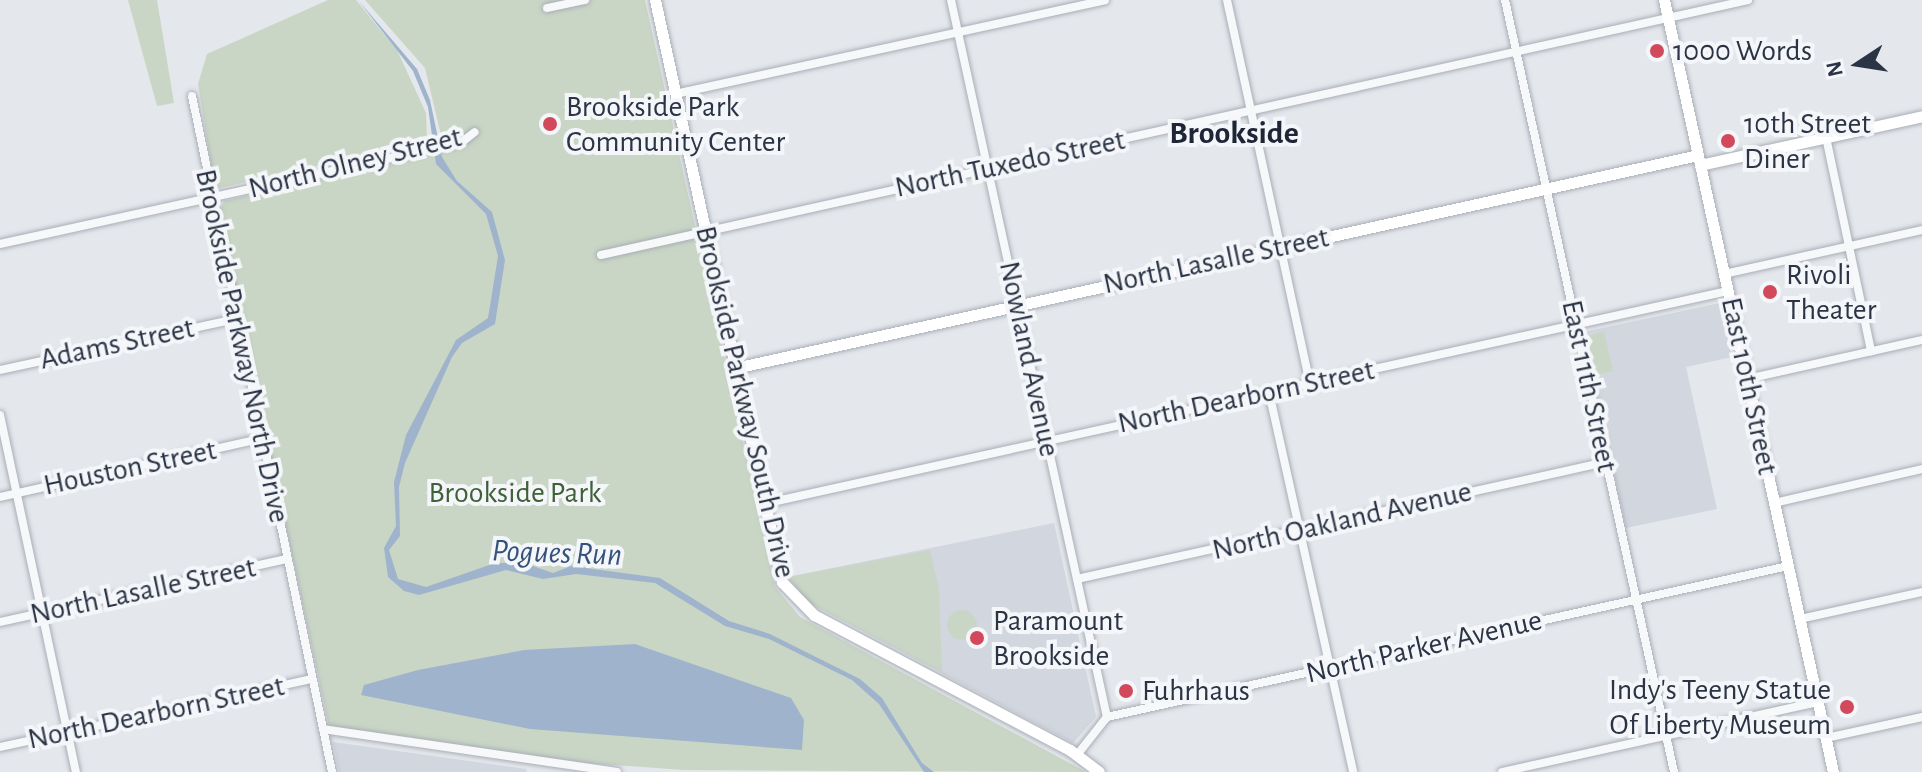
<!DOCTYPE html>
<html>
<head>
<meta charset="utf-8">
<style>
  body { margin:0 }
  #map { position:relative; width:1922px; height:772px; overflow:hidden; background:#e4e7ec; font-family:"Alegreya Sans",sans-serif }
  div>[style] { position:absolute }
  .built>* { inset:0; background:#d2d6de }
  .green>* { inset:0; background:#c9d6c5; transform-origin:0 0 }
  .round { border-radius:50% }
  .water>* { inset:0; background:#9fb4cc }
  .roads { filter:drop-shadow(0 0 2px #a9aeb7) drop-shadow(0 0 2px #a9aeb7) }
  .street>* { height:8px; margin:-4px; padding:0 4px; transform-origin:4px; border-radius:4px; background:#f7f8fa }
  .secondary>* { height:11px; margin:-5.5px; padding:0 5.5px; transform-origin:5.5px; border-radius:5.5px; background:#fff }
  .dots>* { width:22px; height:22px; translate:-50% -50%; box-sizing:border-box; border:4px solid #f4f6f9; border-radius:50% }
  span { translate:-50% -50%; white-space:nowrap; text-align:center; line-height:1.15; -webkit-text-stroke:8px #f4f6f9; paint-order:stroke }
  .poi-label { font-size:30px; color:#2b3445 }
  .left { translate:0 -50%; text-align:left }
  .right { translate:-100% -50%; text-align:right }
  .street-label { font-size:30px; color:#2b3445 }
  .park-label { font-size:30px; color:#3f6138 }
  .neighbourhood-label { font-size:32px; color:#1d2536; font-weight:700 }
  .water-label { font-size:32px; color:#34527a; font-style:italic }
  .north { position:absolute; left:1818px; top:24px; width:80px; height:80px; -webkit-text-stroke:6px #f4f6f9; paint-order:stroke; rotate:258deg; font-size:22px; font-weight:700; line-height:32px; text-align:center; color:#2b3445 }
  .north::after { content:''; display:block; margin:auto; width:28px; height:36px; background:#2b3445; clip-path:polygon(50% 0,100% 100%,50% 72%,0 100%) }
</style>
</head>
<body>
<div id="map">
  <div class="built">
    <i style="clip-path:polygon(1720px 303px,1732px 357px,1686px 367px,1717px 509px,1626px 528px,1584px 332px)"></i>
    <i style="clip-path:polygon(1054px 523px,1096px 717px,1073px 743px,809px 603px,788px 577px)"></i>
    <i style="clip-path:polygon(333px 742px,526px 769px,527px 772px,339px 772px)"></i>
  </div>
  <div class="green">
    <i style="clip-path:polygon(128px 0,157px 0,174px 103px,157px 106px)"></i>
    <i style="clip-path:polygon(328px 0,356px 0,397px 50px,426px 113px,427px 141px,215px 189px,198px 84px,207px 54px)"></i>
    <i style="clip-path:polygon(365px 0,645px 0,775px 587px,800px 617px,1086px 772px,684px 770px,587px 763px,329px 726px,219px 214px,224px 201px,445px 152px,425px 68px)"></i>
    <i style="left:1604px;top:332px;width:40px;height:17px;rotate:77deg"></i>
    <i style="clip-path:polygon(930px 550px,939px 589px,942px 672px,809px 603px,788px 577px)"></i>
    <i class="round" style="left:947px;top:610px;width:30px;height:30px"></i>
  </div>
  <div class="water">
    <i style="clip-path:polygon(358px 0,417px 69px,430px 100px,442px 157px,457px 181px,492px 212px,505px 260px,495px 324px,462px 343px,452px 357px,405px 463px,399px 487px,400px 536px,389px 550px,398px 579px,426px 587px,495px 563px,524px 563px,553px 573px,571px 566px,660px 578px,729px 621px,770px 634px,860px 679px,882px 698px,922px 763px,934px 772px,924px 772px,879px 704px,852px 680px,769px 639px,725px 626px,655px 583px,576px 574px,543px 579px,506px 570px,419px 595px,404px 591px,388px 577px,384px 548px,396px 526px,394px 482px,406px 435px,456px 340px,488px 318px,498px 256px,486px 214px,436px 164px,428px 107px,413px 71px)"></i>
    <i style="clip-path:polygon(635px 644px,791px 698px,804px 720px,802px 750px,530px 729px,361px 695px,364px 685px,418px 670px,524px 650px)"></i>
  </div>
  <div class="roads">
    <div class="street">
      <i style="left:951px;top:0;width:734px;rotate:77.73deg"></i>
      <i style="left:1227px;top:0;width:392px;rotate:77.8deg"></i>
      <i style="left:1505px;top:0;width:790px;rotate:77.65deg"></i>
      <i style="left:547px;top:8px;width:39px;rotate:-12deg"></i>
      <i style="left:675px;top:94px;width:440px;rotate:-12.3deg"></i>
      <i style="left:192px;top:96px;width:690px;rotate:78.3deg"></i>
      <i style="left:1826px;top:137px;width:219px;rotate:78.1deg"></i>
      <i style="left:0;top:244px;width:473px;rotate:-12.4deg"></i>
      <i style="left:462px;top:142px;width:16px;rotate:-38deg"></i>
      <i style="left:601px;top:255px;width:1175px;rotate:-12.53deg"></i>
      <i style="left:1724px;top:274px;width:203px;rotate:-12.5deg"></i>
      <i style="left:0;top:370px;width:240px;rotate:-12.2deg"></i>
      <i style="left:1747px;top:379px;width:179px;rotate:-12.6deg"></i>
      <i style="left:1269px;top:392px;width:389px;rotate:77.5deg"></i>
      <i style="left:0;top:415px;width:365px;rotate:78deg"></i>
      <i style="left:0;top:497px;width:266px;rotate:-12.6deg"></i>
      <i style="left:1774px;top:503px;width:152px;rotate:-12.9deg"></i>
      <i style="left:763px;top:504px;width:988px;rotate:-12.45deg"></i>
      <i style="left:1077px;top:579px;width:542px;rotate:-12.47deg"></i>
      <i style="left:1800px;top:619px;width:125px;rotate:-12.5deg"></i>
      <i style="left:0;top:622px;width:293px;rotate:-12.4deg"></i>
      <i style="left:323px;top:729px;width:297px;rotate:8.3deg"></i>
      <i style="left:1826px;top:738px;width:98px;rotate:-12.3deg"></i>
      <i style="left:0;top:747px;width:319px;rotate:-12.3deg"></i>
      <i style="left:1077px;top:755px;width:48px;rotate:-51.7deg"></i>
      <i style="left:1107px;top:717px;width:698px;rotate:-12.5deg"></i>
      <i style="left:1502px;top:772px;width:324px;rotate:-12.5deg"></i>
    </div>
    <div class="secondary">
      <i style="left:655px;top:0;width:596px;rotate:77.69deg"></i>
      <i style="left:782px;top:582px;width:46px;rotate:45.9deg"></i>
      <i style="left:814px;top:615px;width:289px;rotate:27.8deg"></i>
      <i style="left:1070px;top:750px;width:36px;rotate:37deg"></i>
      <i style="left:1664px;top:0;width:790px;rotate:77.65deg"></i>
      <i style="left:1700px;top:165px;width:227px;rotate:-12.4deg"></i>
      <i style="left:735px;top:368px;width:986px;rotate:-12.47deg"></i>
    </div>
  </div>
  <div class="dots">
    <i style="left:1657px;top:51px;background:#d1495b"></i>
    <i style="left:550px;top:124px;background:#d1495b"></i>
    <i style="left:1728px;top:141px;background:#d1495b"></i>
    <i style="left:1770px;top:292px;background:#d1495b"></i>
    <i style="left:977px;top:638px;background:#d1495b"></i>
    <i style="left:1126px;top:691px;background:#d1495b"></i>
    <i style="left:1847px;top:707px;background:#d1495b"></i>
  </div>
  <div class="poi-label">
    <span class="left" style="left:1673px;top:51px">1000 Words</span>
    <span class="left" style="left:566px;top:124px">Brookside Park<br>Community Center</span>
    <span class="left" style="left:1744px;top:141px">10th Street<br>Diner</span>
    <span class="left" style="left:1786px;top:292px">Rivoli<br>Theater</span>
    <span class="left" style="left:993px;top:638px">Paramount<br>Brookside</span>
    <span class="right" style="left:1831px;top:707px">Indy's Teeny Statue<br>Of Liberty Museum</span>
    <span class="left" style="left:1142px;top:691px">Fuhrhaus</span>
  </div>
  <div class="street-label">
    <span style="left:355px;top:163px;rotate:-14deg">North Olney Street</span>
    <span style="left:1010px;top:164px;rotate:-12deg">North Tuxedo Street</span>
    <span style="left:1216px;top:261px;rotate:-12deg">North Lasalle Street</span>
    <span style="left:117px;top:344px;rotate:-12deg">Adams Street</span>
    <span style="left:242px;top:346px;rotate:78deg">Brookside Parkway North Drive</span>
    <span style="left:1029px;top:359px;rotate:78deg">Nowland Avenue</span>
    <span style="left:1589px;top:386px;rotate:78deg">East 11th Street</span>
    <span style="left:1749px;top:386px;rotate:78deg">East 10th Street</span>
    <span style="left:1246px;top:397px;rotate:-12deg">North Dearborn Street</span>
    <span style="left:745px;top:402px;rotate:77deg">Brookside Parkway South Drive</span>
    <span style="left:130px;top:468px;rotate:-12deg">Houston Street</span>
    <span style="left:1342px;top:521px;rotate:-13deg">North Oakland Avenue</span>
    <span style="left:143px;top:591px;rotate:-12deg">North Lasalle Street</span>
    <span style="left:1424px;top:647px;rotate:-13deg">North Parker Avenue</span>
    <span style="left:156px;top:713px;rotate:-12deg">North Dearborn Street</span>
  </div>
  <div class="park-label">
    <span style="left:515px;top:493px">Brookside Park</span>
  </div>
  <div class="neighbourhood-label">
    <span style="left:1234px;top:133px">Brookside</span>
  </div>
  <div class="water-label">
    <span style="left:557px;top:553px;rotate:2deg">Pogues Run</span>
  </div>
  <div class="north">N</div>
</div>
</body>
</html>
